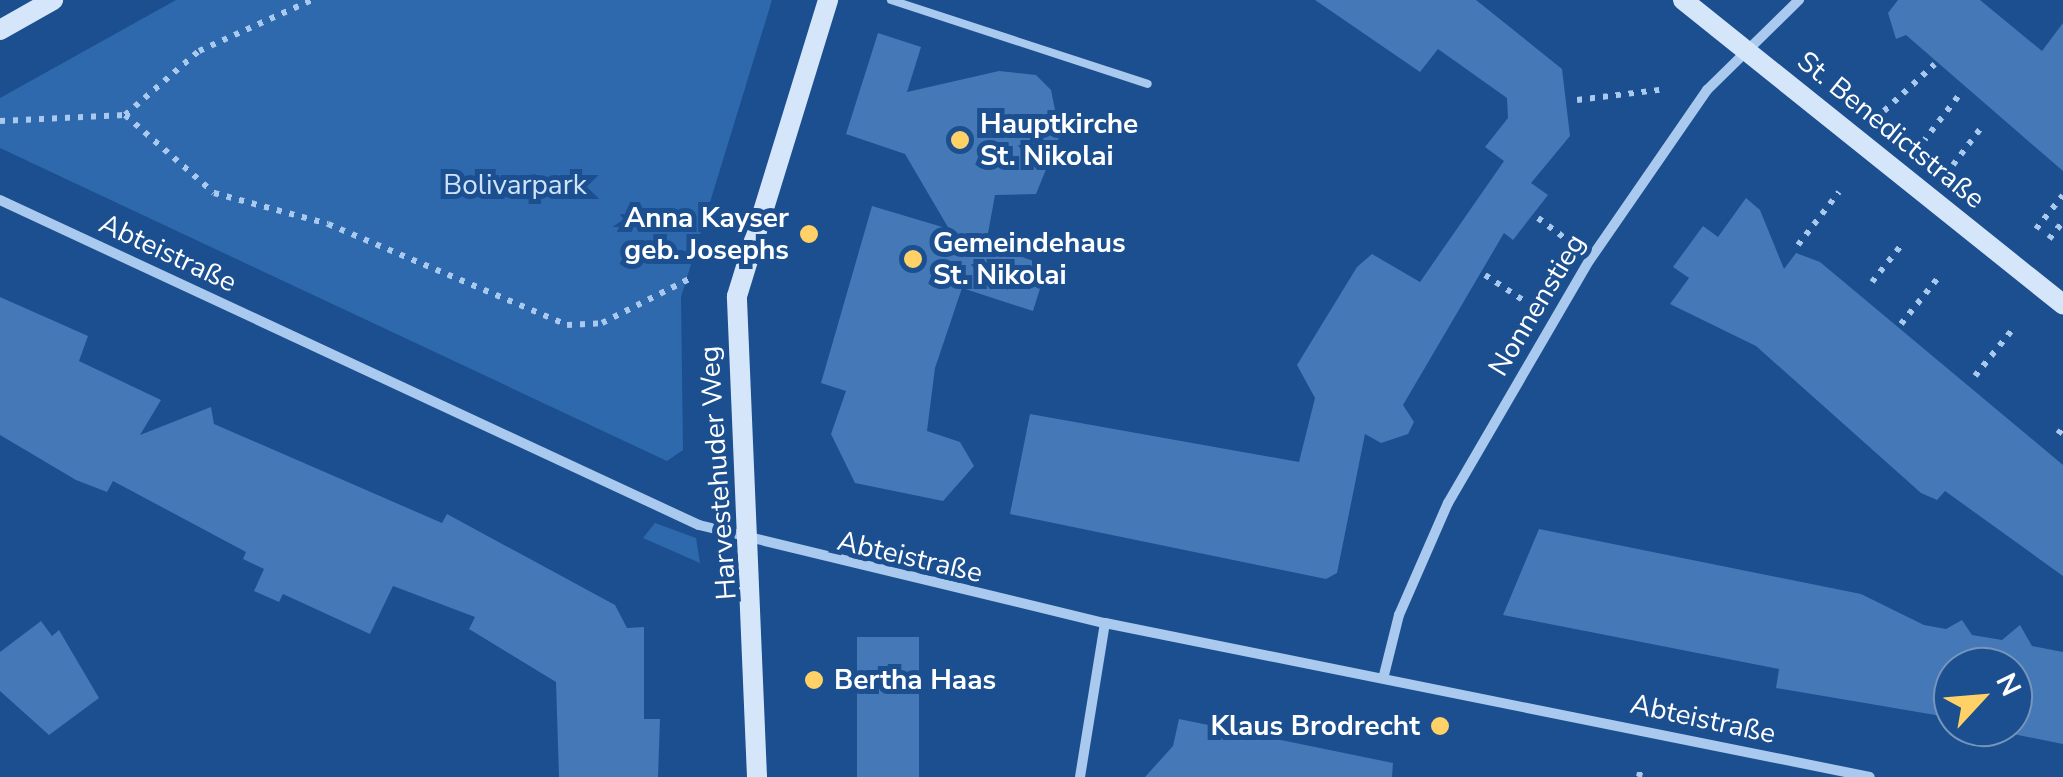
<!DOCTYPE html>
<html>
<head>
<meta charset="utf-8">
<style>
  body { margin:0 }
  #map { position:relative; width:2063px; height:777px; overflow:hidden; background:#1b4f8f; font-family:"Nunito Sans",sans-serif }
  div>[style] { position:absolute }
  .green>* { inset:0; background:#2e69ad }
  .building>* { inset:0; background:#4478b7; transform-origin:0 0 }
  .path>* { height:6px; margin-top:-3px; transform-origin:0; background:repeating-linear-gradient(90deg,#a9c9ee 0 5px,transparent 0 13px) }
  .lane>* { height:8px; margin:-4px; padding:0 4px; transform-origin:4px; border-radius:4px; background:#a9c9ee }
  .street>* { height:10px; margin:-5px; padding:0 5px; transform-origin:5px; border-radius:5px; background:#a9c9ee }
  .secondary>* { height:20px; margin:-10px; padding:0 10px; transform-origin:10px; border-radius:10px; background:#d6e6fa }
  .dots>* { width:28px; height:28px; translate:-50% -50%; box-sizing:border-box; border:5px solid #1b4f8f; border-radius:50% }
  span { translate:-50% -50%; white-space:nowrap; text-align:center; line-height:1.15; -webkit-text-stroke:10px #1b4f8f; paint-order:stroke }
  .poi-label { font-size:28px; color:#fff; font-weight:700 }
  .left { translate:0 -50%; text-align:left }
  .right { translate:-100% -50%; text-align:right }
  .street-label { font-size:28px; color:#fff }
  .park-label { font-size:28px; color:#cfe3fa }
  .north { position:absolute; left:1933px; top:647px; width:100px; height:100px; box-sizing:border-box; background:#1b4f8f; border:2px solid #7695bc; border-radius:50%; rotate:64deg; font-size:28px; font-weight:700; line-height:40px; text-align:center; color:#fff }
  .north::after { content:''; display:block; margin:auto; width:35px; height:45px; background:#ffd166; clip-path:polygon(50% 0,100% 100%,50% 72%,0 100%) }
</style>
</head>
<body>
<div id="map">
  <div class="green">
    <i style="clip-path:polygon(176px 0,772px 0,681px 297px,683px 450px,667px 461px,0 148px,0 98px)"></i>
    <i style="clip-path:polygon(655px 523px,696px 538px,700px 563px,643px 538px)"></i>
  </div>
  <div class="building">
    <i style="clip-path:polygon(1315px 0,1476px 0,1562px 69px,1570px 136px,1531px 183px,1548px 195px,1513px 240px,1504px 233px,1403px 405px,1414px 422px,1408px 434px,1381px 443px,1365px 434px,1337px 573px,1326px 579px,1010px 514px,1030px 414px,1299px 462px,1315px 398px,1297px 365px,1357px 267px,1372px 254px,1420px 282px,1504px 161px,1485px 147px,1508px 118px,1507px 98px,1438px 49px,1420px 72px)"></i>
    <i style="clip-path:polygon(1898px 0,1980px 0,2042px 51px,2063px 23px,2063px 171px,1906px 35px,1896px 39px,1888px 13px)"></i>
    <i style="clip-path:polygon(878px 33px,921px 47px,907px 92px,999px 71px,1036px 75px,1051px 90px,1060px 135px,1036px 194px,995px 195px,986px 244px,1047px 266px,1033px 311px,962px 288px,935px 368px,927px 431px,960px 442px,974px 466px,943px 501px,855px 483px,831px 434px,846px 391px,821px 383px,872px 206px,949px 229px,905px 154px,846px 134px)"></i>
    <i style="clip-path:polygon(1746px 198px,1760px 210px,1784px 269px,1796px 253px,1820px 262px,2063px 465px,2063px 576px,1945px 491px,1937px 500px,1921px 493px,1756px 346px,1670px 304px,1689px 278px,1673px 267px,1703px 226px,1718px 237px)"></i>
    <i style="clip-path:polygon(0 297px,88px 336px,79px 361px,161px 400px,140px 435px,211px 407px,214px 424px,442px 523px,447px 514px,615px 605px,627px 628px,644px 627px,644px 719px,660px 719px,658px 777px,559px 777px,556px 682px,469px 629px,475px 617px,393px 586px,370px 634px,283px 594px,279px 602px,254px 591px,264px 569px,243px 559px,246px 552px,113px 481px,107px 492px,76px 480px,0 435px)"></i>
    <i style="clip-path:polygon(1539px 529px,1861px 594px,1924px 625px,1946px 629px,1962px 620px,1972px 635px,2002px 640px,2020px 625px,2032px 646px,2063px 652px,2063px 744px,2013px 734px,2013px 667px,1953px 667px,1953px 718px,1776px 688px,1779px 669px,1503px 615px)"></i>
    <i style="clip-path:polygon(41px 621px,52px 636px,59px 630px,99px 698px,49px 735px,0 691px,0 652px)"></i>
    <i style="left:857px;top:637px;width:62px;height:140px"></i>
    <i style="clip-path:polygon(1179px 719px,1393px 763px,1392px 777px,1145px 777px,1173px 746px)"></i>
  </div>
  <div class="path">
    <i style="left:1577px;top:100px;width:83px;rotate:-7deg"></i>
    <i style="left:1884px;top:111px;width:69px;rotate:-42.7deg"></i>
    <i style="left:125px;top:115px;width:98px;rotate:-40.9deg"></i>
    <i style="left:199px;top:51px;width:124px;rotate:-24.3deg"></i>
    <i style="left:0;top:121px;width:125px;rotate:-2.7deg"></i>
    <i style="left:125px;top:115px;width:118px;rotate:41.2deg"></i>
    <i style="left:214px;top:193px;width:118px;rotate:15.2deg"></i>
    <i style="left:328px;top:224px;width:259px;rotate:22.9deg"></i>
    <i style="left:567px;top:325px;width:35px;rotate:-3deg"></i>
    <i style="left:602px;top:323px;width:102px;rotate:-26.8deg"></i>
    <i style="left:1923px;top:142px;width:61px;rotate:-52.4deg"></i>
    <i style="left:1953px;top:165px;width:46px;rotate:-52.9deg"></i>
    <i style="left:1538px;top:218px;width:38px;rotate:37deg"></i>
    <i style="left:2036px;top:229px;width:43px;rotate:-51.5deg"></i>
    <i style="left:2049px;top:239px;width:22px;rotate:-51deg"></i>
    <i style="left:1798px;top:245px;width:67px;rotate:-52.3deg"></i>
    <i style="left:1485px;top:275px;width:49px;rotate:33.4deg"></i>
    <i style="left:1872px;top:282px;width:50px;rotate:-51.5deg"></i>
    <i style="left:1901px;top:324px;width:64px;rotate:-51.3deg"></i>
    <i style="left:1975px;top:376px;width:59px;rotate:-51.2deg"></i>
    <i style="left:2058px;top:434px;width:8px;rotate:-50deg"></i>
    <i style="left:1639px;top:777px;width:9px;rotate:-77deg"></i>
  </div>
  <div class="lane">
    <i style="left:891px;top:0;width:270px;rotate:18.1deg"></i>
  </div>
  <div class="street">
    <i style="left:0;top:200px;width:771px;rotate:24.94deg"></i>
    <i style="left:699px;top:525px;width:418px;rotate:13.6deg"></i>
    <i style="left:1105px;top:623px;width:780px;rotate:11.38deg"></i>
    <i style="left:1384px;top:675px;width:62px;rotate:-76deg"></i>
    <i style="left:1399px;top:615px;width:122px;rotate:-66.4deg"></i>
    <i style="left:1448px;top:503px;width:280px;rotate:-59.8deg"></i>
    <i style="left:1589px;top:261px;width:208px;rotate:-55.4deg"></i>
    <i style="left:1707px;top:90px;width:129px;rotate:-44.4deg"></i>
    <i style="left:1080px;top:777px;width:156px;rotate:-80.8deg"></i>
  </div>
  <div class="secondary">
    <i style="left:1683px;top:0;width:487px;rotate:38.7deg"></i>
    <i style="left:0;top:30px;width:61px;rotate:-29.5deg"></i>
    <i style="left:757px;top:777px;width:481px;rotate:-92.4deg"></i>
    <i style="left:737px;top:296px;width:310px;rotate:-72.9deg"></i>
  </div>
  <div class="dots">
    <i style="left:960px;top:140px;background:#ffd166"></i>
    <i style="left:809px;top:234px;background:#ffd166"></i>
    <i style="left:913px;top:259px;background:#ffd166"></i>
    <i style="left:814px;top:680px;background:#ffd166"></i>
    <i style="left:1440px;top:726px;background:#ffd166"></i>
  </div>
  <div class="poi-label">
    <span class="left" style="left:980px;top:140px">Hauptkirche<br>St. Nikolai</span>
    <span class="right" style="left:789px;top:234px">Anna Kayser<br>geb. Josephs</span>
    <span class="left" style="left:933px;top:259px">Gemeindehaus<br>St. Nikolai</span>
    <span class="left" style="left:834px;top:680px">Bertha Haas</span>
    <span class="right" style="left:1420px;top:726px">Klaus Brodrecht</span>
  </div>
  <div class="street-label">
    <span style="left:1891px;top:130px;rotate:39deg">St. Benedictstraße</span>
    <span style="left:168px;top:253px;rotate:25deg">Abteistraße</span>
    <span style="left:1537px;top:305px;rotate:-59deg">Nonnenstieg</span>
    <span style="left:718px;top:473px;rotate:-94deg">Harvestehuder Weg</span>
    <span style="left:910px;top:557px;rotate:13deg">Abteistraße</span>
    <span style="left:1703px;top:719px;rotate:12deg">Abteistraße</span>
  </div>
  <div class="park-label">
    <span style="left:515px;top:185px">Bolivarpark</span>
  </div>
  <div class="north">N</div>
</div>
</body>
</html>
